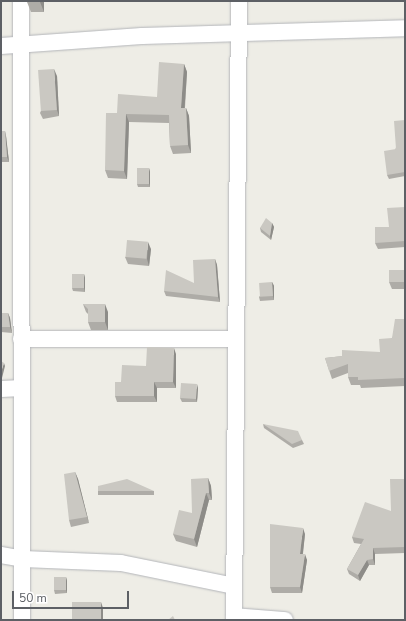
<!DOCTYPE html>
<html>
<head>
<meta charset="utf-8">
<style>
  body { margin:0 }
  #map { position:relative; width:406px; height:621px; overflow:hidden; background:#eeede6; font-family:"Nunito Sans",sans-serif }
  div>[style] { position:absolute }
  .roads { filter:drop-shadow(0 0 1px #b3b5b9) drop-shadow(0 0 1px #b3b5b9) }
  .street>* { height:16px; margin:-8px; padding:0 8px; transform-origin:8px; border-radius:8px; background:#fff }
  .wall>* { inset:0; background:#aeaca7; transform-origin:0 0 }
  .shaded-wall>* { inset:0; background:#8d8c88 }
  .building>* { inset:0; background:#cac8c2; transform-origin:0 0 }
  span { translate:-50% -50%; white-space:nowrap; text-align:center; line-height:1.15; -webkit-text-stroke:3px #fff; paint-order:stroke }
  .frame { position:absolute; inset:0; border:2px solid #5d6065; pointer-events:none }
  .scale { position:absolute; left:12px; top:591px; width:117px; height:18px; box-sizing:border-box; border:2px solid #5d6065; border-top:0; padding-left:5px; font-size:12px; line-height:14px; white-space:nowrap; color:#5d6065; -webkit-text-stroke:3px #fff; paint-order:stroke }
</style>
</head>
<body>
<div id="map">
  <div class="roads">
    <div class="street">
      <i style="left:21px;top:1px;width:619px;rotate:89.91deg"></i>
      <i style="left:1px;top:46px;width:141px;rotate:-4.1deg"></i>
      <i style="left:142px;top:36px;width:263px;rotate:-1.7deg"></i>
      <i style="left:21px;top:339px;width:215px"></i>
      <i style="left:1px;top:389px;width:21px;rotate:-3deg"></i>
      <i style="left:1px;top:555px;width:22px;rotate:10deg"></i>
      <i style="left:23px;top:559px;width:98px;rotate:2.3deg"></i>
      <i style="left:121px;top:563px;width:115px;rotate:11.5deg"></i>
      <i style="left:234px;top:616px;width:51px;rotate:4.5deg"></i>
      <i style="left:234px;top:620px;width:619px;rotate:-89.54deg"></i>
    </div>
  </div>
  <div class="wall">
    <i style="clip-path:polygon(44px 1px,44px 12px,31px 12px,27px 2px)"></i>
    <i style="clip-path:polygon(184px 64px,187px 72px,185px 108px,186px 108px,189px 116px,191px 153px,173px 154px,170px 146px,169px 123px,129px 122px,127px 179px,108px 178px,105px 170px,117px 113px,157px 97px)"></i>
    <i style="clip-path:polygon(57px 76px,59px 116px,43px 119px,40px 113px)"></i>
    <i style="clip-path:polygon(405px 120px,405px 176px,389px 179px,387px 175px)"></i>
    <i style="clip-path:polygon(1px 131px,5px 131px,6px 136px,9px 162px,1px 162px)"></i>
    <i style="clip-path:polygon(149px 168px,150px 172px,150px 187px,138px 187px,137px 184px)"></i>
    <i style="clip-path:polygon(405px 207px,405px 247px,378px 249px,375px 243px,389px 227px)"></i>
    <i style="clip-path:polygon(272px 223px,274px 227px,271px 240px,261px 232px,260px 228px)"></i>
    <i style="clip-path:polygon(151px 249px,149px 266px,128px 264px,125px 257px)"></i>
    <i style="clip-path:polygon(215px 259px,217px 265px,220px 302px,166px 296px,164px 291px,194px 283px)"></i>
    <i style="clip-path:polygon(405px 270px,405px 289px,392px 289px,389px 282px)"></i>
    <i style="clip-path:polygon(84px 274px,85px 278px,85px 292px,73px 291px,72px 288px)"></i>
    <i style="clip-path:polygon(272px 282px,274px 286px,274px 300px,260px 301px,259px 297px)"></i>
    <i style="clip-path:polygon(83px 304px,108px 312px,108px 330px,91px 330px,88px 322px,88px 314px,86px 312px)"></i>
    <i style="clip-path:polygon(1px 313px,8px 313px,10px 318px,12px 333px,1px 332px)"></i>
    <i style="clip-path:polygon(405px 319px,405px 386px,361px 388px,360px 385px,351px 385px,348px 377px,348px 373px,332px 379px,325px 358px,380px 352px,392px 338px)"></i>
    <i style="clip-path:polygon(176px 354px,176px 388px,157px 388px,157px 402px,117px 402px,115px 396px,121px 382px,146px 366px)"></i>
    <i style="clip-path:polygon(198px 388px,197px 402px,182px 402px,180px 398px)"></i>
    <i style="clip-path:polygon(263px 424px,302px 440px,304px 444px,293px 448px,264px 428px)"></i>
    <i style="clip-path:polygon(75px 472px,78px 479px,89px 523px,71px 527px,69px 520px)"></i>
    <i style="clip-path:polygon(208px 478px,211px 486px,212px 500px,209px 500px,197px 547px,176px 541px,173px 534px,192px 513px)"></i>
    <i style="clip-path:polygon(405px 479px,405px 553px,375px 554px,375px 565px,369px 565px,360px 581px,349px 574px,347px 569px,361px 544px,354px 543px,352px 537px,391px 511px)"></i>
    <i style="left:98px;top:491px;width:56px;height:4px"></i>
    <i style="clip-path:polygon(305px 534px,303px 554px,307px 560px,302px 593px,272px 593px,270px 587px)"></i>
    <i style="clip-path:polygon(66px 577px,67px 581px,67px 593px,55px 594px,54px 590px)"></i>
  </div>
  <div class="shaded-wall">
    <i style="clip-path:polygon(40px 1px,44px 1px,44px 12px,40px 2px)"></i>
    <i style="clip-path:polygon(184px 64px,187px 72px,184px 116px,181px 108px)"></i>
    <i style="clip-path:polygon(54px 69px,57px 76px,59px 116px,57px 110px)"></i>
    <i style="clip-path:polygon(186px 108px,189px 116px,191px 153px,188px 145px)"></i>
    <i style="clip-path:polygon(126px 114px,129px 122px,127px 179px,124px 171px)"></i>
    <i style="clip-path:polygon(5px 131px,6px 136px,9px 162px,7px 157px)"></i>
    <i style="clip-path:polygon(149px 168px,150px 172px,150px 187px,149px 183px)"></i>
    <i style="clip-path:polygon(272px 223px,274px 227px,271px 240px,270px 236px)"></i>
    <i style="clip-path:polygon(148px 242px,151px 249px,149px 266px,147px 259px)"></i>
    <i style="clip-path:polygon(215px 259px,217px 265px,220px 302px,218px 297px)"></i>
    <i style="clip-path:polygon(84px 274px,85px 278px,85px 292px,84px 288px)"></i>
    <i style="clip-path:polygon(272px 282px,274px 286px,274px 300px,273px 296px)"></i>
    <i style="clip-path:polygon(105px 304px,108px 312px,108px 330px,105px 322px)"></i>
    <i style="clip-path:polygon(8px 313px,10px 318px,12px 333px,10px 327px)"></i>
    <i style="clip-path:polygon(174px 348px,176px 354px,176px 388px,173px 382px)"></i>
    <i style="clip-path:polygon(4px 363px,5px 366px,2px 378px,1px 372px)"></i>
    <i style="clip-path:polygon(154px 382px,157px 388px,157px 402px,154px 396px)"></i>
    <i style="clip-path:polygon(197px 384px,198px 388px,197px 402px,196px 399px)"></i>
    <i style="clip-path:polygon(75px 472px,78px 479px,89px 523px,87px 517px)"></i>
    <i style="clip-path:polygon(208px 478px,211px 486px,212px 500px,209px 493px)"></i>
    <i style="clip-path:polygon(206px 493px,209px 500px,197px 547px,194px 539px)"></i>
    <i style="clip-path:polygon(303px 528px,305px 534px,302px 560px,300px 554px)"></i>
    <i style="clip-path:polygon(373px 548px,375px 554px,375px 565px,373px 559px)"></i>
    <i style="clip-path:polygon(305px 554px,307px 560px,302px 593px,300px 587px)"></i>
    <i style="clip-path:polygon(367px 560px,369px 565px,360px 581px,358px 575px)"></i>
    <i style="clip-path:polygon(66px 577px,67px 581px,67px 593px,66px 590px)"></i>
    <i style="clip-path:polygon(101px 602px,103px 608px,103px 620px,101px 620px)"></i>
  </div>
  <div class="building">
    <i style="left:27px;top:1px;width:13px;height:1px"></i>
    <i style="clip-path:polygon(159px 62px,184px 64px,181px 108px,186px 108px,188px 145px,170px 146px,169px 115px,126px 114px,124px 171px,105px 170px,106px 113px,117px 113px,118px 94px,157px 97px)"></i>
    <i style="left:54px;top:69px;width:41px;height:16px;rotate:86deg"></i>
    <i style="clip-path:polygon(405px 120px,405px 172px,387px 175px,384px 151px,396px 149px,394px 121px)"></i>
    <i style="clip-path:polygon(1px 131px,5px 131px,7px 157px,1px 157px)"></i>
    <i style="left:137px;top:168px;width:12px;height:16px"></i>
    <i style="clip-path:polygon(405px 207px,405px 241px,375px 243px,375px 227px,389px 227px,387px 208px)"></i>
    <i style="clip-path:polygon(266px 218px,272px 223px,270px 236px,260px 228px)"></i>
    <i style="left:127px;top:240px;width:21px;height:17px;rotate:5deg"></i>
    <i style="clip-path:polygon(215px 259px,218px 297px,164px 291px,166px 270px,194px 283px,193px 260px)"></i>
    <i style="left:389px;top:270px;width:16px;height:12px"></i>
    <i style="left:72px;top:274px;width:12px;height:14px"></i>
    <i style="left:272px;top:282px;width:14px;height:13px;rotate:86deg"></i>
    <i style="clip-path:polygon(83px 304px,105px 304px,105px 322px,88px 322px,88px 309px)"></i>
    <i style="clip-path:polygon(1px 313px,8px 313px,10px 327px,1px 327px)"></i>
    <i style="clip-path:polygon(395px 319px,405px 319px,405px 378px,358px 380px,358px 377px,348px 377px,348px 364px,329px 371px,325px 358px,342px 356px,342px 350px,380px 352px,379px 339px,392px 338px)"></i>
    <i style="clip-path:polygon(147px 347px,174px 348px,173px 382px,154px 382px,154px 396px,115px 396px,115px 382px,121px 382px,122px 365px,146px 366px)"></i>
    <i style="clip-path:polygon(1px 361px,4px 363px,1px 372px)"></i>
    <i style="left:181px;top:383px;width:16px;height:15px;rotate:4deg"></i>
    <i style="clip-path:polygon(263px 424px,298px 431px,302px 440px,292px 444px)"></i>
    <i style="clip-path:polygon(75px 472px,87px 517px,69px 520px,64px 474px)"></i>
    <i style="clip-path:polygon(208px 478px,209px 493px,206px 493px,194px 539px,173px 534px,179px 510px,192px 513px,191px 479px)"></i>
    <i style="clip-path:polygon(127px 479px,154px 491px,98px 491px,98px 486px)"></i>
    <i style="clip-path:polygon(390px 479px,405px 479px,405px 547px,373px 548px,373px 559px,367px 560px,358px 575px,347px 569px,364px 539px,352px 537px,365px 502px,391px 511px)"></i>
    <i style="clip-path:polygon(270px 524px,303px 528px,300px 554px,305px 554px,300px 587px,270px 587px)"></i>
    <i style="left:66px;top:577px;width:13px;height:12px;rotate:90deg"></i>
    <i style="left:72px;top:602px;width:29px;height:18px"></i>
    <i style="clip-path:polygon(173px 616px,175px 620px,168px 620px)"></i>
  </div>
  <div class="frame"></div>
  <div class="scale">50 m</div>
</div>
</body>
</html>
